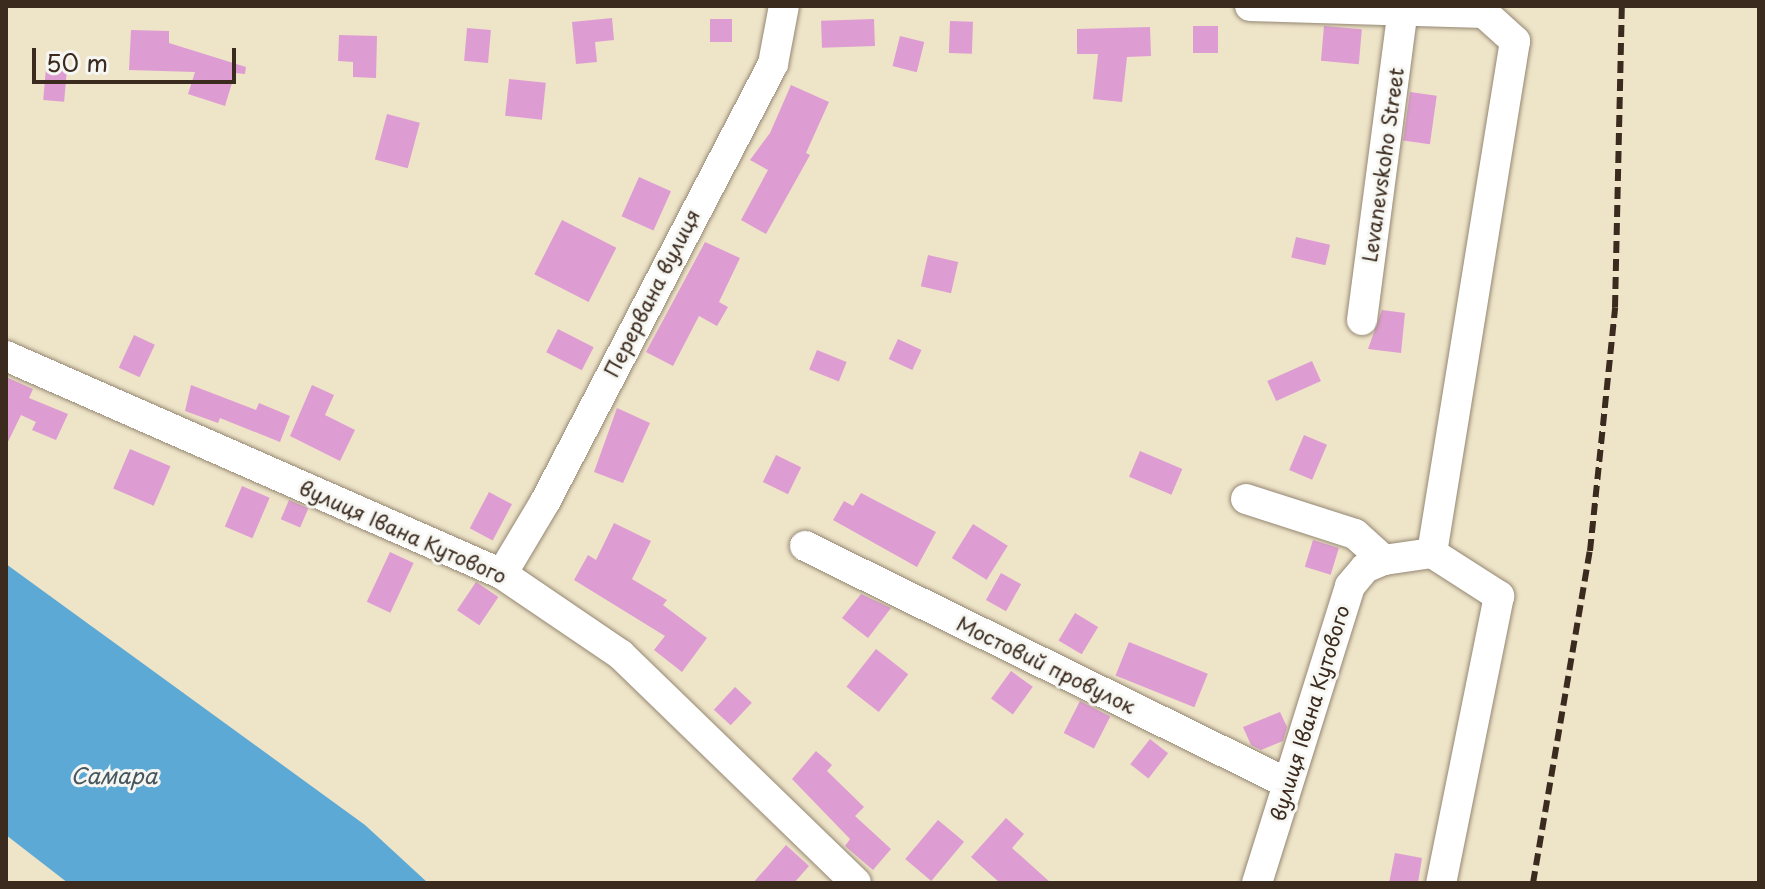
<!DOCTYPE html>
<html>
<head>
<meta charset="utf-8">
<style>
  body { margin:0 }
  #map { position:relative; width:1765px; height:889px; overflow:hidden; background:#eee4c8; font-family:"Playpen Sans",sans-serif }
  div>[style] { position:absolute }
  .water>* { inset:0; background:#5ca9d5 }
  .building>* { inset:0; background:#de9dd2; transform-origin:0 0 }
  .roads { filter:drop-shadow(0 0 2px #948773) drop-shadow(0 0 2px #948773) }
  .minor>* { height:30px; margin:-15px; padding:0 15px; transform-origin:15px; border-radius:15px; background:#fff }
  .rail>* { height:6px; margin-top:-3px; transform-origin:0; background:repeating-linear-gradient(90deg,#3b2a1e 0 12px,transparent 0 18px) }
  span { translate:-50% -50%; white-space:nowrap; text-align:center; line-height:1.15; -webkit-text-stroke:6px #f6f6f2; paint-order:stroke }
  .street-label { font-size:20px; color:#3b2a1e }
  .water-label { font-size:22px; color:#47565e; font-style:italic }
  .frame { position:absolute; inset:0; border:8px solid #3b2a1e; pointer-events:none }
  .scale { position:absolute; left:32px; top:48px; width:204px; height:36px; box-sizing:border-box; border:4px solid #3b2a1e; border-top:0; padding-left:10px; font-size:24px; line-height:28px; white-space:nowrap; color:#3b2a1e; -webkit-text-stroke:6px #f6f6f2; paint-order:stroke }
</style>
</head>
<body>
<div id="map">
  <div class="water">
    <i style="clip-path:polygon(6px 564px,365px 825px,428px 883px,68px 883px,6px 835px)"></i>
  </div>
  <div class="building">
    <i style="clip-path:polygon(612px 18px,614px 40px,595px 42px,597px 62px,576px 64px,572px 22px)"></i>
    <i style="left:710px;top:19px;width:22px;height:23px"></i>
    <i style="left:874px;top:19px;width:27px;height:53px;rotate:88deg"></i>
    <i style="left:950px;top:21px;width:23px;height:32px;rotate:2deg"></i>
    <i style="left:1193px;top:26px;width:25px;height:27px"></i>
    <i style="left:1324px;top:26px;width:38px;height:35px;rotate:5deg"></i>
    <i style="clip-path:polygon(1150px 27px,1151px 56px,1127px 57px,1122px 102px,1093px 99px,1098px 54px,1077px 54px,1077px 29px)"></i>
    <i style="left:467px;top:28px;width:24px;height:33px;rotate:5deg"></i>
    <i style="clip-path:polygon(131px 30px,169px 31px,169px 43px,246px 67px,245px 74px,235px 73px,225px 106px,188px 94px,195px 72px,129px 70px)"></i>
    <i style="clip-path:polygon(339px 35px,377px 36px,376px 78px,353px 77px,353px 62px,338px 61px)"></i>
    <i style="left:900px;top:36px;width:25px;height:31px;rotate:14deg"></i>
    <i style="left:46px;top:68px;width:21px;height:32px;rotate:5deg"></i>
    <i style="left:509px;top:79px;width:37px;height:37px;rotate:6deg"></i>
    <i style="clip-path:polygon(791px 85px,829px 102px,806px 153px,810px 155px,766px 234px,741px 220px,768px 170px,750px 160px,770px 133px)"></i>
    <i style="left:1410px;top:92px;width:27px;height:49px;rotate:8deg"></i>
    <i style="left:387px;top:114px;width:34px;height:47px;rotate:15deg"></i>
    <i style="left:639px;top:177px;width:35px;height:43px;rotate:24deg"></i>
    <i style="left:562px;top:220px;width:61px;height:61px;rotate:27deg"></i>
    <i style="left:1296px;top:237px;width:35px;height:21px;rotate:13deg"></i>
    <i style="clip-path:polygon(705px 242px,740px 258px,719px 302px,728px 307px,717px 326px,699px 316px,673px 366px,646px 352px)"></i>
    <i style="left:928px;top:255px;width:31px;height:32px;rotate:13deg"></i>
    <i style="clip-path:polygon(1382px 310px,1405px 313px,1401px 353px,1368px 349px)"></i>
    <i style="left:558px;top:329px;width:40px;height:26px;rotate:27deg"></i>
    <i style="left:134px;top:335px;width:23px;height:36px;rotate:25deg"></i>
    <i style="left:898px;top:339px;width:26px;height:22px;rotate:25deg"></i>
    <i style="left:817px;top:350px;width:32px;height:21px;rotate:22deg"></i>
    <i style="left:1312px;top:361px;width:22px;height:49px;rotate:66deg"></i>
    <i style="clip-path:polygon(6px 377px,33px 389px,29px 398px,68px 414px,56px 440px,32px 430px,36px 422px,21px 415px,6px 446px)"></i>
    <i style="clip-path:polygon(191px 385px,256px 410px,259px 403px,290px 416px,280px 442px,220px 418px,218px 423px,185px 411px)"></i>
    <i style="clip-path:polygon(312px 385px,334px 395px,325px 415px,355px 430px,340px 461px,290px 436px)"></i>
    <i style="clip-path:polygon(617px 408px,650px 423px,623px 483px,594px 472px)"></i>
    <i style="left:1304px;top:435px;width:25px;height:38px;rotate:23deg"></i>
    <i style="left:130px;top:449px;width:44px;height:43px;rotate:23deg"></i>
    <i style="left:1140px;top:451px;width:46px;height:28px;rotate:23deg"></i>
    <i style="left:776px;top:455px;width:28px;height:30px;rotate:26deg"></i>
    <i style="left:242px;top:486px;width:30px;height:44px;rotate:23deg"></i>
    <i style="left:489px;top:492px;width:26px;height:41px;rotate:28deg"></i>
    <i style="clip-path:polygon(861px 493px,936px 532px,917px 567px,833px 520px,844px 501px,853px 506px)"></i>
    <i style="left:289px;top:500px;width:21px;height:21px;rotate:23deg"></i>
    <i style="clip-path:polygon(614px 523px,651px 541px,632px 579px,667px 600px,663px 605px,707px 638px,682px 672px,654px 650px,665px 636px,574px 580px,588px 555px,596px 560px)"></i>
    <i style="left:973px;top:524px;width:41px;height:40px;rotate:32deg"></i>
    <i style="left:1313px;top:540px;width:27px;height:28px;rotate:17deg"></i>
    <i style="left:390px;top:552px;width:26px;height:55px;rotate:25deg"></i>
    <i style="left:1001px;top:573px;width:23px;height:31px;rotate:29deg"></i>
    <i style="left:476px;top:582px;width:27px;height:34px;rotate:34deg"></i>
    <i style="clip-path:polygon(861px 594px,891px 608px,868px 638px,842px 618px)"></i>
    <i style="left:1075px;top:613px;width:27px;height:32px;rotate:31deg"></i>
    <i style="left:1129px;top:642px;width:85px;height:36px;rotate:22deg"></i>
    <i style="left:876px;top:649px;width:41px;height:48px;rotate:38deg"></i>
    <i style="left:1011px;top:671px;width:27px;height:34px;rotate:36deg"></i>
    <i style="left:735px;top:687px;width:23px;height:31px;rotate:43deg"></i>
    <i style="left:1080px;top:701px;width:34px;height:36px;rotate:27deg"></i>
    <i style="clip-path:polygon(1280px 712px,1287px 727px,1283px 741px,1261px 750px,1251px 745px,1243px 727px)"></i>
    <i style="left:1150px;top:739px;width:23px;height:32px;rotate:38deg"></i>
    <i style="clip-path:polygon(816px 751px,832px 765px,827px 771px,864px 807px,855px 816px,891px 849px,873px 870px,845px 846px,850px 839px,792px 779px)"></i>
    <i style="clip-path:polygon(1006px 818px,1024px 834px,1012px 848px,1051px 883px,1000px 883px,971px 857px)"></i>
    <i style="left:938px;top:820px;width:34px;height:51px;rotate:40deg"></i>
    <i style="clip-path:polygon(786px 845px,809px 866px,794px 883px,753px 883px)"></i>
    <i style="clip-path:polygon(1395px 853px,1422px 858px,1418px 883px,1389px 883px)"></i>
  </div>
  <div class="roads">
    <div class="minor">
      <i style="left:1250px;top:6px;width:234px;rotate:1.7deg"></i>
      <i style="left:1484px;top:13px;width:42px;rotate:42.1deg"></i>
      <i style="left:1515px;top:41px;width:519px;rotate:99.21deg"></i>
      <i style="left:1432px;top:553px;width:80px;rotate:32.7deg"></i>
      <i style="left:1499px;top:596px;width:293px;rotate:101.4deg"></i>
      <i style="left:1362px;top:320px;width:313px;rotate:-82.5deg"></i>
      <i style="left:6px;top:356px;width:542px;rotate:23.73deg"></i>
      <i style="left:502px;top:574px;width:144px;rotate:34.2deg"></i>
      <i style="left:621px;top:655px;width:327px;rotate:44.1deg"></i>
      <i style="left:1246px;top:499px;width:114px;rotate:17.8deg"></i>
      <i style="left:1355px;top:534px;width:39px;rotate:42deg"></i>
      <i style="left:805px;top:546px;width:537px;rotate:26.18deg"></i>
      <i style="left:502px;top:574px;width:84px;rotate:-59.2deg"></i>
      <i style="left:545px;top:502px;width:494px;rotate:-62.5deg"></i>
      <i style="left:773px;top:64px;width:59px;rotate:-79.3deg"></i>
      <i style="left:1257px;top:883px;width:311px;rotate:-72.6deg"></i>
      <i style="left:1350px;top:586px;width:23px;rotate:-50deg"></i>
      <i style="left:1365px;top:568px;width:21px;rotate:-23deg"></i>
      <i style="left:1384px;top:560px;width:49px;rotate:-8.3deg"></i>
    </div>
  </div>
  <div class="rail">
    <i style="left:1533px;top:883px;width:337px;rotate:-80.3deg"></i>
    <i style="left:1590px;top:551px;width:245px;rotate:-84.1deg"></i>
    <i style="left:1615px;top:307px;width:301px;rotate:-88.7deg"></i>
  </div>
  <div class="street-label">
    <span style="left:1383px;top:165px;rotate:-82deg">Levanevskoho Street</span>
    <span style="left:652px;top:293px;rotate:-63deg">Перервана вулиця</span>
    <span style="left:403px;top:532px;rotate:24deg">вулиця Івана Кутового</span>
    <span style="left:1046px;top:665px;rotate:26deg">Мостовий провулок</span>
    <span style="left:1310px;top:713px;rotate:-73deg">вулиця Івана Кутового</span>
  </div>
  <div class="water-label">
    <span style="left:114px;top:775px">Самара</span>
  </div>
  <div class="frame"></div>
  <div class="scale">50 m</div>
</div>
</body>
</html>
